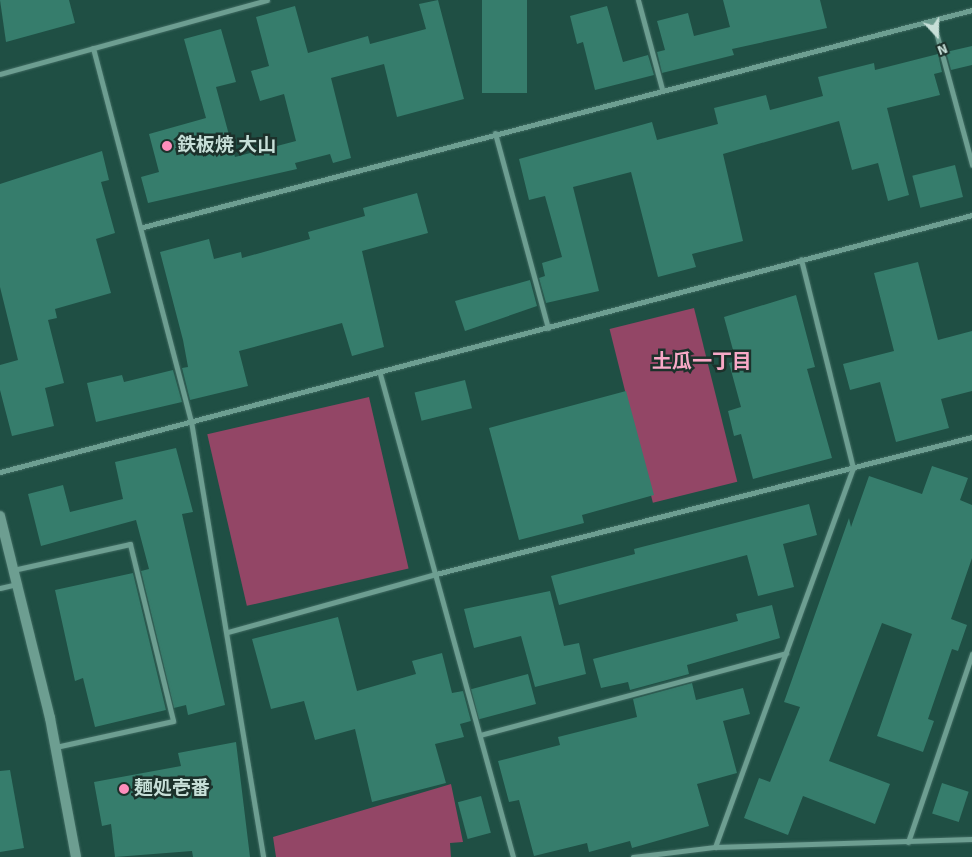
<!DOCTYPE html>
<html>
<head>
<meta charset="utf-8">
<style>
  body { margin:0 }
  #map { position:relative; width:972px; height:857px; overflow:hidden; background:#1f4f44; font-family:Signika,"Noto Sans JP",sans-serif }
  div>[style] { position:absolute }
  .green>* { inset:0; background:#934666; transform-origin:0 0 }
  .building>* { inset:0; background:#367d6c; transform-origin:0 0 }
  .roads { filter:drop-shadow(0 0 1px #406b62) drop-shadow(0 0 1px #406b62) }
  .street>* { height:5px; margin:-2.5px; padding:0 2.5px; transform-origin:2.5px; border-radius:2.5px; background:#6d9e91 }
  .secondary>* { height:10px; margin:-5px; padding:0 5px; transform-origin:5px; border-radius:5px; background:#6d9e91 }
  .dots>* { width:14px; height:14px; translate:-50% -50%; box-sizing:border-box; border:2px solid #1c312b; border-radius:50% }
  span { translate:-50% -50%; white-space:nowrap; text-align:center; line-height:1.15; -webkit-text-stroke:5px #1c312b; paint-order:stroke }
  .poi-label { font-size:19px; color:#c7dfd8; font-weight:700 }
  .left { translate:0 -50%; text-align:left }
  .neighbourhood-label { font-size:20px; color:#f9a9c7; font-weight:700 }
  .north { position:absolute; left:912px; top:10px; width:50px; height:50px; -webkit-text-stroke:4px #1c312b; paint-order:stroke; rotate:159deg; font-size:14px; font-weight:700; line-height:20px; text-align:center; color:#c7dfd8 }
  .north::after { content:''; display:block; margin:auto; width:18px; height:22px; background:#c7dfd8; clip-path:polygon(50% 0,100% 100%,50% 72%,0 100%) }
</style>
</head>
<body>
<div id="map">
  <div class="green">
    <i style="left:694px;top:308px;width:179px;height:87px;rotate:76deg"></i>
    <i style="left:369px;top:397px;width:176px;height:166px;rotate:77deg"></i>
    <i style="clip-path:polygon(451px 784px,463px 842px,450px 843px,451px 857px,276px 857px,273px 837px)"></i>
  </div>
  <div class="building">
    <i style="clip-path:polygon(0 0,69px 0,75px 23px,6px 42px)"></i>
    <i style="clip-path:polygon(438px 0,464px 99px,397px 117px,384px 64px,331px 78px,351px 158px,333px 163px,330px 154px,295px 163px,297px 169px,148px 203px,141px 177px,159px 172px,149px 134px,206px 118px,184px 39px,221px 29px,236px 82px,216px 87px,235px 157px,296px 141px,284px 94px,260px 101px,251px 71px,269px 66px,256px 17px,295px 6px,308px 53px,368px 36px,370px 44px,426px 29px,419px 4px)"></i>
    <i style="left:482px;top:0;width:45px;height:93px"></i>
    <i style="clip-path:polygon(723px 0,820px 0,827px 28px,732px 49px,734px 55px,662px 73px,657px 52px,665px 50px,657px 21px,688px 13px,694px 36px,730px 27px)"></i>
    <i style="clip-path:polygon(607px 6px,623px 62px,648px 55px,654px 75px,595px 90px,583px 42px,577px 44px,570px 16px)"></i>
    <i style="clip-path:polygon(972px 46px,972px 65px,951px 70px,946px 52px)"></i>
    <i style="clip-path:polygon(938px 54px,942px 72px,934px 74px,940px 95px,887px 108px,909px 195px,888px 201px,878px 163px,852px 170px,839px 121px,723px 154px,743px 241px,692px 254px,696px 267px,658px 277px,631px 172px,573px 187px,599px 291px,546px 303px,539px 278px,545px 276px,542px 263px,562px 257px,545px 196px,529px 200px,519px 159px,652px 122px,657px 140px,718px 124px,714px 108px,766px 95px,770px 110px,823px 96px,818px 77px,874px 63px,875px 70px)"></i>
    <i style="clip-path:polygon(102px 151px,109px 180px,101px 182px,115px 233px,96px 239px,111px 293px,55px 309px,57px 318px,48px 320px,64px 383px,45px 388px,54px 426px,12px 436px,0 390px,0 365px,18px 360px,0 287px,0 184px)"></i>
    <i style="left:955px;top:165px;width:33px;height:44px;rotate:76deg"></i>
    <i style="clip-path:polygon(417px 193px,428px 233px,362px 251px,384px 347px,352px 356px,342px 323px,239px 351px,248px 386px,190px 400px,182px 368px,188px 367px,183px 340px,160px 252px,209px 239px,214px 259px,241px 252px,242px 258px,310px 239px,308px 232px,365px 216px,363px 208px)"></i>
    <i style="clip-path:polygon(918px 262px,938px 340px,972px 331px,972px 391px,941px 399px,949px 428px,896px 442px,880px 382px,850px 390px,843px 364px,894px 351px,874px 273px)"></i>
    <i style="clip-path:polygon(530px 280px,537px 306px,465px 331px,455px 301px)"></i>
    <i style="clip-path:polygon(796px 295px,815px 367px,807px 369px,832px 458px,753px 479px,741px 434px,734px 436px,728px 411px,741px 407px,729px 363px,736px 361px,724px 317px)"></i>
    <i style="clip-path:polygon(173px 370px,182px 402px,96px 422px,87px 383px,122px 375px,124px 382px)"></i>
    <i style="left:465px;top:380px;width:29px;height:52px;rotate:76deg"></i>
    <i style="clip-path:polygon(626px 391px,654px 495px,582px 515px,584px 523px,519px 540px,489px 428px)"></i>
    <i style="clip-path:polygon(176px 448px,193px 512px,182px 514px,225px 705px,188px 715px,186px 705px,174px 708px,141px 571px,149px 569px,136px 520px,41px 546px,28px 494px,63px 485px,70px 512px,123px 499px,115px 462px)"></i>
    <i style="clip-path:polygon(932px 466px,968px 478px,960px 500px,972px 505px,972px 558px,951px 619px,967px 625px,958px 651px,952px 649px,928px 719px,934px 721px,923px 752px,877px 736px,912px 634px,882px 623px,829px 761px,890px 784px,875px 824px,803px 796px,788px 835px,744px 818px,759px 778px,770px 782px,800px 707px,784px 702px,849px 518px,851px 527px,869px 476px,922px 494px)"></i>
    <i style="clip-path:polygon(809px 504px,817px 535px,783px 544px,794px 587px,758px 596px,747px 555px,559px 605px,551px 576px,635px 554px,634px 549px)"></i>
    <i style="clip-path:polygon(133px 573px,166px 710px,95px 727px,83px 678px,75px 681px,55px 590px)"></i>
    <i style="clip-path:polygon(550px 591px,564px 646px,579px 643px,586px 674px,535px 687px,521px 636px,474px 648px,464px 609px)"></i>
    <i style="clip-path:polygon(772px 605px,780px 638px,687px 665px,689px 674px,630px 690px,628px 682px,601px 688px,593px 659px,738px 621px,736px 614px)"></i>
    <i style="clip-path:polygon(338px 617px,357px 691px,416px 674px,412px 661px,442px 653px,452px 693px,463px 691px,471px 721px,460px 724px,464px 737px,435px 744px,446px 783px,372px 802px,355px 729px,315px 740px,304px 701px,271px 709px,252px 639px)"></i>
    <i style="left:528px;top:674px;width:31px;height:59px;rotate:75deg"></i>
    <i style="clip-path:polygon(692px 683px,696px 700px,743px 688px,750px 714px,723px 721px,737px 773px,697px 784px,709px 826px,632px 848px,630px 841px,589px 852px,587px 843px,534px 856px,519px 800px,509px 802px,498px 761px,560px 745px,558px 737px,637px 717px,633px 699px)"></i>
    <i style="clip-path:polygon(236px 742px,250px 857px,193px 857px,192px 851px,115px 857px,111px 824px,102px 826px,94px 782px,181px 766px,178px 753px)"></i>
    <i style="clip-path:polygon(10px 770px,24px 848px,0 852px,0 771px)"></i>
    <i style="left:942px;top:783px;width:28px;height:32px;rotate:18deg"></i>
    <i style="left:481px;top:796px;width:38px;height:24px;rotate:75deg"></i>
  </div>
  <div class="roads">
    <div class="street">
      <i style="left:638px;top:0;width:92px;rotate:74.9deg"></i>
      <i style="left:933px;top:21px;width:149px;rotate:74.8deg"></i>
      <i style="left:93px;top:48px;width:386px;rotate:75.3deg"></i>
      <i style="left:191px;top:421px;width:442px;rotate:80.6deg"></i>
      <i style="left:0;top:74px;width:277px;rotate:-15.5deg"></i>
      <i style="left:495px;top:133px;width:202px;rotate:74.8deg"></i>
      <i style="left:143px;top:227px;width:857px;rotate:-14.67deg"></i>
      <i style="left:380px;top:374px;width:501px;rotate:74.6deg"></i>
      <i style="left:0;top:472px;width:1005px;rotate:-14.81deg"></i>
      <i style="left:13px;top:570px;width:120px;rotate:-12.5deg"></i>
      <i style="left:130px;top:544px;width:182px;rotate:76.3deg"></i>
      <i style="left:173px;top:721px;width:120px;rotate:167.5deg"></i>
      <i style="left:0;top:588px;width:17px;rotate:-13deg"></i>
      <i style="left:228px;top:632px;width:216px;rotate:-15.6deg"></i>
      <i style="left:436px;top:574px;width:553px;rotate:-14.34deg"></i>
      <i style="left:480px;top:735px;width:317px;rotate:-15deg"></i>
      <i style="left:908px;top:842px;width:199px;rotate:-71.2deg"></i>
      <i style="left:715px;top:847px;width:403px;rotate:-70deg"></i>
      <i style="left:853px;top:468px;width:215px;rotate:-104deg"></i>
      <i style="left:633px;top:857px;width:83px;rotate:-7deg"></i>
      <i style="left:715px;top:847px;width:257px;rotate:-1.8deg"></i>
    </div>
    <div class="secondary">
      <i style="left:0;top:516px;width:208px;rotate:76.1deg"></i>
      <i style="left:50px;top:718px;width:141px;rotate:79.4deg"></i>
    </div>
  </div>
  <div class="dots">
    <i style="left:167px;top:146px;background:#fe8ebc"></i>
    <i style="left:124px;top:789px;background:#fe8ebc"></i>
  </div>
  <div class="poi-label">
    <span class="left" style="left:177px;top:146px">鉄板焼 大山</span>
    <span class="left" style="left:134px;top:789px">麺処壱番</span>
  </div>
  <div class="neighbourhood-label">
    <span style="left:702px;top:361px">土瓜一丁目</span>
  </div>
  <div class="north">N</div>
</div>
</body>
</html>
